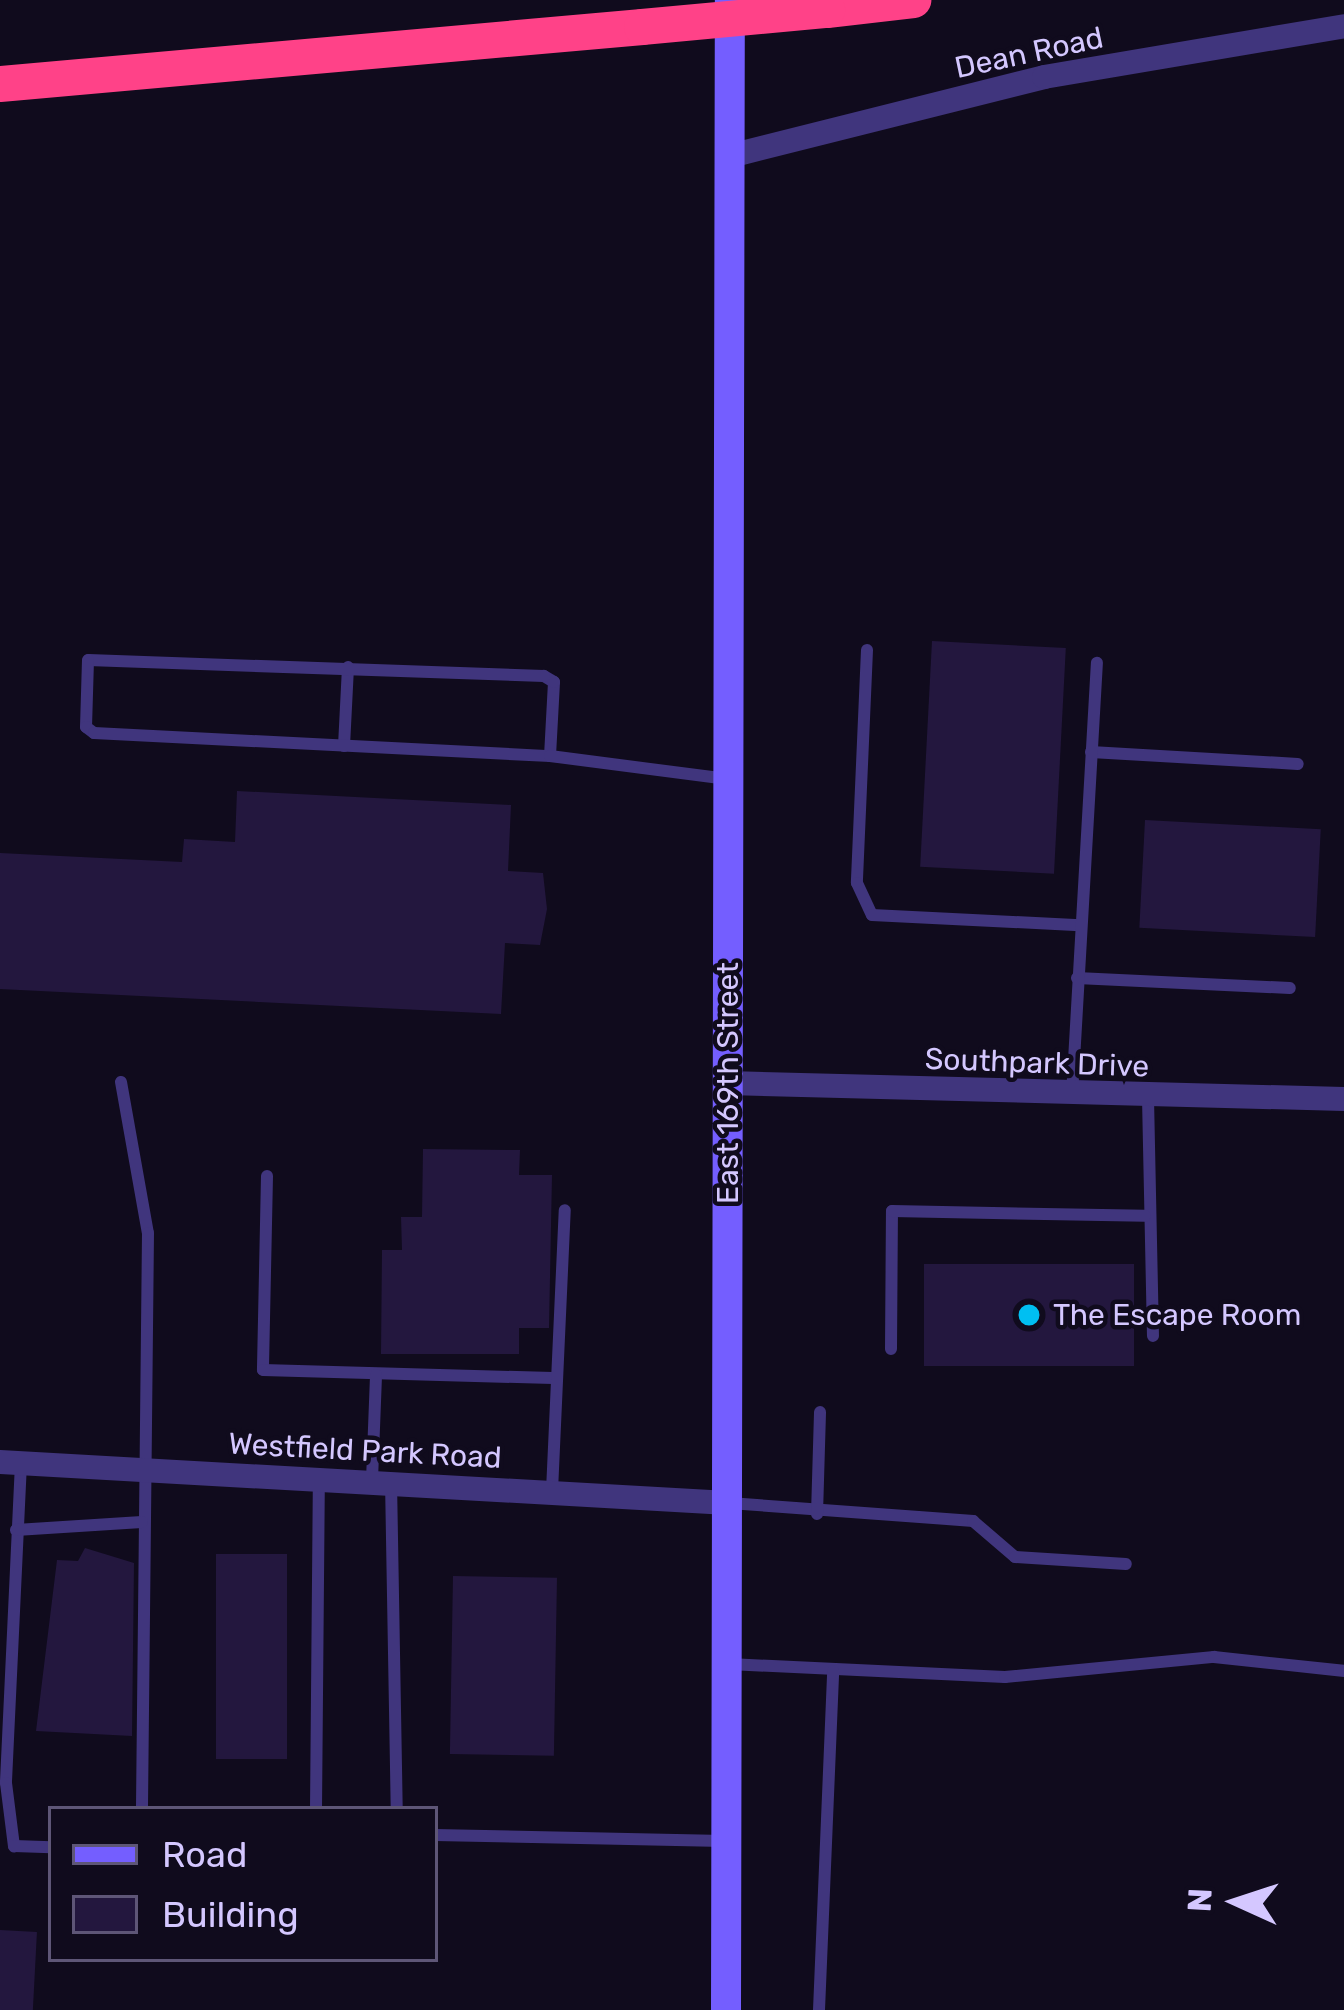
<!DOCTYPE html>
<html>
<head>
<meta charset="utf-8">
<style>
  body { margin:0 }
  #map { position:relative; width:1344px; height:2010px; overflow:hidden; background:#100b1d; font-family:Rubik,sans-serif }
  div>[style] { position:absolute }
  .building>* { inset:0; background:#23173e; transform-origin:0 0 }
  .lane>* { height:12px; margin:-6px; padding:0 6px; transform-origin:6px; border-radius:6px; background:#40357d }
  .street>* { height:24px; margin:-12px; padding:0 12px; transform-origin:12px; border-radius:12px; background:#40357d }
  .secondary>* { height:30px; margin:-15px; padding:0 15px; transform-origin:15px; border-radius:15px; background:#745eff }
  .highway>* { height:36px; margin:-18px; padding:0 18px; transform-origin:18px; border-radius:18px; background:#ff4288 }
  .highway-bridge>* { height:36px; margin:-18px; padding:0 18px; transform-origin:18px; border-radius:18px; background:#ff4288 }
  .dots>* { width:33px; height:33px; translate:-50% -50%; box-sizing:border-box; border:6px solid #100b1d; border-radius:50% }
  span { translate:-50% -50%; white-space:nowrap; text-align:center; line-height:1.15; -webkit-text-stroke:9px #100b1d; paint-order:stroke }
  .street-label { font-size:30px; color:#d4c7ff }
  .poi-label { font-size:30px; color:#d4c7ff }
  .left { translate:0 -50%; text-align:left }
  .legend { position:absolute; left:48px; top:1806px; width:390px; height:156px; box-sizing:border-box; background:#100b1d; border:3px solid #5e5677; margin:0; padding:15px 21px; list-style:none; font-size:36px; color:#d4c7ff }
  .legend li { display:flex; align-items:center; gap:24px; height:60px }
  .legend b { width:60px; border:3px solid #5e5677 }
  .north { position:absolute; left:1176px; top:1842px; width:120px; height:120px; -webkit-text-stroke:9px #100b1d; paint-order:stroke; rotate:273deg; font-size:33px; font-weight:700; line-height:48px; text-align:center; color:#d4c7ff }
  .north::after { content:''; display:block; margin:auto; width:42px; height:54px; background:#d4c7ff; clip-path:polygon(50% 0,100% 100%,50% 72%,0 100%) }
</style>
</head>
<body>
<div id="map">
  <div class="building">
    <i style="left:932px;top:641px;width:134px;height:226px;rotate:3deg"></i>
    <i style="clip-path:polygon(237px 791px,511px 805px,508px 871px,543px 873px,547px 909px,540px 945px,505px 943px,501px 1014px,0 989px,0 853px,182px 862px,184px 839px,235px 842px)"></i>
    <i style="left:1145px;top:820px;width:176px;height:108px;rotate:3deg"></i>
    <i style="clip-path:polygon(423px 1149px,520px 1150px,519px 1175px,552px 1175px,549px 1328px,519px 1328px,519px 1354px,381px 1354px,382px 1250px,402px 1250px,401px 1217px,422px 1217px)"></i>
    <i style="left:1134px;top:1264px;width:102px;height:210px;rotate:90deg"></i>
    <i style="clip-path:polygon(85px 1548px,134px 1563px,132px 1736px,36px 1731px,57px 1560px,78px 1561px)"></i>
    <i style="left:216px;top:1554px;width:71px;height:205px"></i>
    <i style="left:453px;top:1576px;width:104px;height:178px;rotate:1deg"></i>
    <i style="left:0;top:1930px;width:37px;height:80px;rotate:3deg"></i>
  </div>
  <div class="lane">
    <i style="left:867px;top:650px;width:233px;rotate:92.5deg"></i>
    <i style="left:857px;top:883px;width:35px;rotate:65deg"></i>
    <i style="left:872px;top:915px;width:208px;rotate:2.8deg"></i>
    <i style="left:344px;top:746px;width:79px;rotate:-87.1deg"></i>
    <i style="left:1091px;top:752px;width:207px;rotate:3.3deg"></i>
    <i style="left:550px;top:756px;width:74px;rotate:-86.9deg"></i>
    <i style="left:554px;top:682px;width:12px;rotate:-149deg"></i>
    <i style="left:544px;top:676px;width:456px;rotate:-178deg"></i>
    <i style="left:88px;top:660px;width:67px;rotate:91.7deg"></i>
    <i style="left:86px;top:727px;width:10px;rotate:37deg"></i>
    <i style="left:94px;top:733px;width:457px;rotate:2.9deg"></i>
    <i style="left:550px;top:756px;width:177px;rotate:7.4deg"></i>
    <i style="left:1077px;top:978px;width:213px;rotate:2.7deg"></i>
    <i style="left:121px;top:1082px;width:153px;rotate:79.9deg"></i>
    <i style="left:148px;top:1233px;width:576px;rotate:90.6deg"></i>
    <i style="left:1072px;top:1095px;width:433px;rotate:-86.7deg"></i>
    <i style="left:1148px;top:1098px;width:238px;rotate:88.8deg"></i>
    <i style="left:267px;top:1176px;width:194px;rotate:91.2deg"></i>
    <i style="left:263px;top:1370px;width:290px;rotate:1.6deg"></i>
    <i style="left:891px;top:1349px;width:138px;rotate:-89.6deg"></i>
    <i style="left:892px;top:1211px;width:253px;rotate:1.1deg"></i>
    <i style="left:21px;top:1463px;width:320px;rotate:92.7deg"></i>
    <i style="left:6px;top:1783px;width:64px;rotate:82.8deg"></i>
    <i style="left:14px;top:1846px;width:37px;rotate:2deg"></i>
    <i style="left:372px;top:1480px;width:105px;rotate:-87.8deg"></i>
    <i style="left:391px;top:1481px;width:328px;rotate:89deg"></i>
    <i style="left:552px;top:1491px;width:281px;rotate:-87.4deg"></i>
    <i style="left:729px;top:1503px;width:245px;rotate:4.2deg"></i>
    <i style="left:973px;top:1521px;width:55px;rotate:40.6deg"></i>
    <i style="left:1015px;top:1557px;width:111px;rotate:3.6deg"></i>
    <i style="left:817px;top:1514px;width:102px;rotate:-88.3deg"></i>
    <i style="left:16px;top:1530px;width:126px;rotate:-3.6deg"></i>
    <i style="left:729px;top:1664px;width:276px;rotate:2.7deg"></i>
    <i style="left:1005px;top:1677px;width:210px;rotate:-5.5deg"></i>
    <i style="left:1214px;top:1657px;width:131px;rotate:6.1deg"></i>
    <i style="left:316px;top:1809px;width:329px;rotate:-89.5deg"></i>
    <i style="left:435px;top:1835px;width:289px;rotate:1.2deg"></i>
    <i style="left:819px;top:2010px;width:339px;rotate:-87.6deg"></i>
  </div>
  <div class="street">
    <i style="left:730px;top:156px;width:324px;rotate:-14.1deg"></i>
    <i style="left:1044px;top:77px;width:304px;rotate:-9.6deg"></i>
    <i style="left:728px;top:1083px;width:616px;rotate:1.49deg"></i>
    <i style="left:0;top:1462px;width:729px;rotate:3.22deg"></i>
  </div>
  <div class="secondary">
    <i style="left:726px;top:2010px;width:2010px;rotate:-89.89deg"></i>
  </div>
  <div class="highway">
    <i style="left:827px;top:10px;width:87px;rotate:-6.6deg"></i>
    <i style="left:0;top:84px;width:645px;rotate:-5.07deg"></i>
  </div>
  <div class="highway-bridge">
    <i style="left:642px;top:27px;width:186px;rotate:-5.3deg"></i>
  </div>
  <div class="dots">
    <i style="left:1029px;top:1315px;background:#00bff2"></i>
  </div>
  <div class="street-label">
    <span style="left:1029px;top:53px;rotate:-12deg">Dean Road</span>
    <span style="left:1037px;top:1063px;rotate:2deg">Southpark Drive</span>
    <span style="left:728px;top:1083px;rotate:-90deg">East 169th Street</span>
    <span style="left:365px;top:1451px;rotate:3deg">Westfield Park Road</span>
  </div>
  <div class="poi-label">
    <span class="left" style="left:1053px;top:1315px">The Escape Room</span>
  </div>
  <ul class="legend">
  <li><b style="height:15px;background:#745eff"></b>Road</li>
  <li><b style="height:33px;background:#23173e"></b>Building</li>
  </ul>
  <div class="north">N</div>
</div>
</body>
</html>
